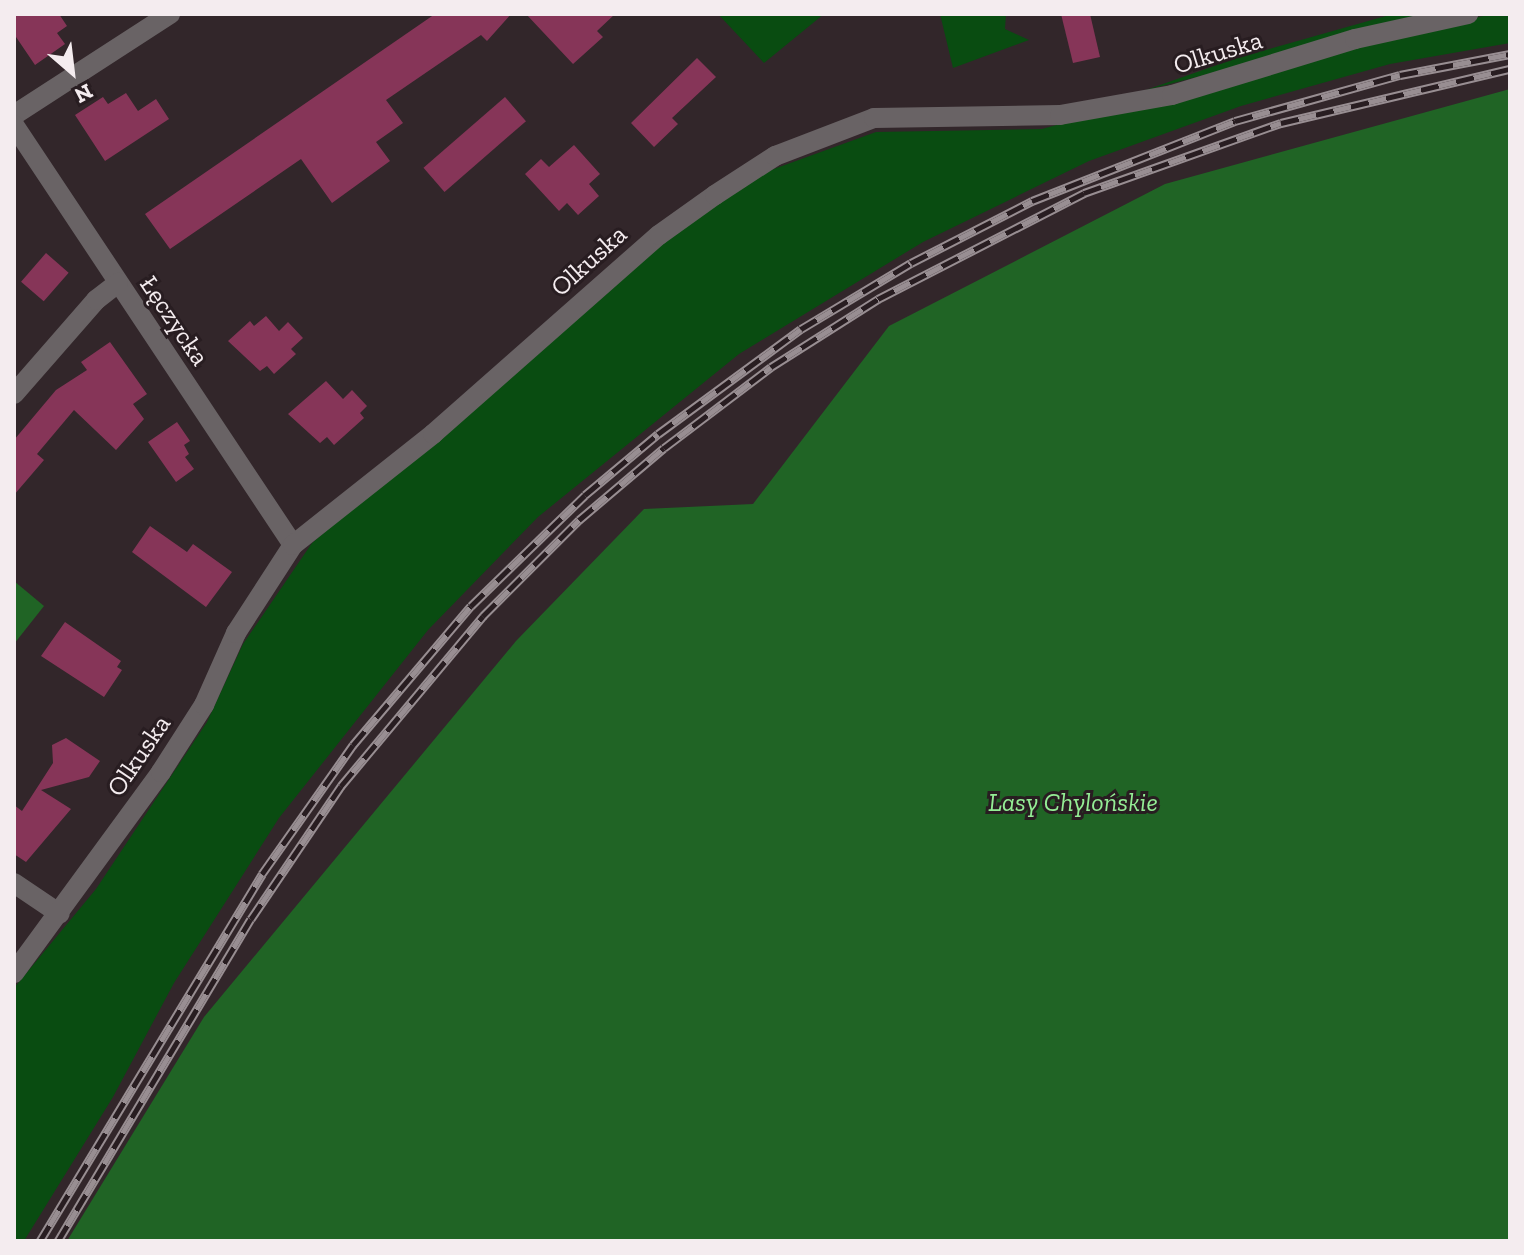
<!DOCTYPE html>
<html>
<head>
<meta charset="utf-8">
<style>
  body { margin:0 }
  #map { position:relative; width:1524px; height:1255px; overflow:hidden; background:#32262a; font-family:"Zilla Slab",serif }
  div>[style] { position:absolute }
  .green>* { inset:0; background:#094c11 }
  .forest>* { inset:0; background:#206425 }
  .building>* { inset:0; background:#863558; transform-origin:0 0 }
  .minor>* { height:20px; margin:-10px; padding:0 10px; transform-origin:10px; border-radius:10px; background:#696365 }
  .rail>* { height:9px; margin-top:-4.5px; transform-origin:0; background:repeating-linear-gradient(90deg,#281d21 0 18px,#988e92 0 36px); box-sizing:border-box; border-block:2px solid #988e92 }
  span { translate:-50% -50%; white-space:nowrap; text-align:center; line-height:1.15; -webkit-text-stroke:6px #281d21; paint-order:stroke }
  .street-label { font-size:26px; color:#f4ecef }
  .park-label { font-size:26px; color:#94ed95; font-style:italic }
  .frame { position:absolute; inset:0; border:16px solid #f4ecef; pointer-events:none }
  .north { position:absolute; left:32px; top:32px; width:80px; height:80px; -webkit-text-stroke:6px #281d21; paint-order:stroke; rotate:152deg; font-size:22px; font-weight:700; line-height:32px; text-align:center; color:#f4ecef }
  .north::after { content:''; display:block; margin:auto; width:28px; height:36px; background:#f4ecef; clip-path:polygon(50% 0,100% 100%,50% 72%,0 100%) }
</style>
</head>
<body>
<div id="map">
  <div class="green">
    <i style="clip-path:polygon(718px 14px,824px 14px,764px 63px)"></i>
    <i style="clip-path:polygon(940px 14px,1006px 14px,1005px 29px,1029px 40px,953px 68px)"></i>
    <i style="clip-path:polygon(1393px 14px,1437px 14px,1143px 91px,1237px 58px)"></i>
    <i style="clip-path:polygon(1493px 14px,1510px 14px,1510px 43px,1390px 64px,1241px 106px,1089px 161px,923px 242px,739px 354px,538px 517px,428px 630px,279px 818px,174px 983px,113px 1097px,24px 1241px,14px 1241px,14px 988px,96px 889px,207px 722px,243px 644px,312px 543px,595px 304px,656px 247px,749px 178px,876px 132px,1042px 129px,1354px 43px)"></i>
  </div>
  <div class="forest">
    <i style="clip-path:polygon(1510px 89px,1510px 1241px,67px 1241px,204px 1017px,516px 641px,644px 509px,753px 504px,889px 326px,1165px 184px)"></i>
    <i style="clip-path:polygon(14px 581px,44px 606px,14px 644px)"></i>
  </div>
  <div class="building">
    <i style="clip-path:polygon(14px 14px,59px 14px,67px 26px,57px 33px,65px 44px,35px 65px,14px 34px)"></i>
    <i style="clip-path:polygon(435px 14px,511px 14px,487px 41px,481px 35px,386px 100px,403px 123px,376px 142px,390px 161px,332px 203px,301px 159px,170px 249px,145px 214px)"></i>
    <i style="clip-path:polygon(526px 14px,615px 14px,597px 31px,603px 37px,573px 64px)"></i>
    <i style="clip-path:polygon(1061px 14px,1090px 14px,1100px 57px,1073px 63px)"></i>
    <i style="clip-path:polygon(697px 58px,716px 77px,672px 118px,678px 124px,654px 147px,631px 123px)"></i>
    <i style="clip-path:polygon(126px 93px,138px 111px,156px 99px,169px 119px,105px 161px,75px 115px,103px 97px,108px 104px)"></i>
    <i style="left:505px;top:97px;width:32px;height:108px;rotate:49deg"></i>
    <i style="clip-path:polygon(574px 145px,600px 174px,589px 184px,599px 196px,578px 215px,567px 203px,559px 211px,525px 174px,541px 159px,549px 167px)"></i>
    <i style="left:46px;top:253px;width:30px;height:38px;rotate:41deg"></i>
    <i style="clip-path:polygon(266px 316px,279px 331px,288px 322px,303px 338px,291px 349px,296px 354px,274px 374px,267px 366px,260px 371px,228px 341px,250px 321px,254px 326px)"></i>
    <i style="clip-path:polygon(110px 342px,147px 394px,133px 404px,144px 419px,116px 450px,74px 410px,37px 454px,44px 460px,14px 495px,14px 440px,56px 390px,87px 370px,81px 362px)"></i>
    <i style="clip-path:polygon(326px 381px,343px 399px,352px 390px,367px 406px,360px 413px,364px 418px,334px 445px,327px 437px,320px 443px,288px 414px)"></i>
    <i style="clip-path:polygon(177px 422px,190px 441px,184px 445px,189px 454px,185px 457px,194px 469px,176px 482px,148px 442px)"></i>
    <i style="clip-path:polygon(150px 526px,187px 552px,193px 544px,232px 572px,206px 607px,132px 552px)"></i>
    <i style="clip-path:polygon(65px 622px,121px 661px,117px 667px,122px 670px,104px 697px,41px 656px)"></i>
    <i style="clip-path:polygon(66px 738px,100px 761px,89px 777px,41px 790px,71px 809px,26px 862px,14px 854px,14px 805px,22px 811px,53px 763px,52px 745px)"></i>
  </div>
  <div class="minor">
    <i style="left:14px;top:115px;width:186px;rotate:-32.9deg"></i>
    <i style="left:14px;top:125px;width:504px;rotate:56.4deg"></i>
    <i style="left:14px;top:394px;width:125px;rotate:-48.9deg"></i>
    <i style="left:96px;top:300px;width:28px;rotate:-38deg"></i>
    <i style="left:14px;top:883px;width:55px;rotate:34deg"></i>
    <i style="left:14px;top:973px;width:249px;rotate:-53.8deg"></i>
    <i style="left:161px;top:772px;width:80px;rotate:-57.3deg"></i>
    <i style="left:204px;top:705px;width:79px;rotate:-66deg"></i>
    <i style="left:236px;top:633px;width:105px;rotate:-57.1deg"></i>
    <i style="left:293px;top:545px;width:179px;rotate:-38.4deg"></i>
    <i style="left:433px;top:434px;width:301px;rotate:-41.4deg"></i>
    <i style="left:659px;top:235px;width:69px;rotate:-35.5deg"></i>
    <i style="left:715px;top:195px;width:72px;rotate:-33deg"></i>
    <i style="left:775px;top:156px;width:106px;rotate:-21deg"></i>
    <i style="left:874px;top:118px;width:186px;rotate:-0.9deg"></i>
    <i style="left:1060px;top:115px;width:114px;rotate:-10.1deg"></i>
    <i style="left:1172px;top:95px;width:191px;rotate:-17deg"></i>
    <i style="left:1355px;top:39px;width:116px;rotate:-12.5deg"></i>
  </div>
  <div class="rail">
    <i style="left:40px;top:1241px;width:429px;rotate:-58.8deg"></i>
    <i style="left:262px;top:874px;width:158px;rotate:-54.8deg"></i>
    <i style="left:353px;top:745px;width:182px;rotate:-49.7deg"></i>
    <i style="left:471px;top:606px;width:159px;rotate:-44.2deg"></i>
    <i style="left:585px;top:495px;width:95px;rotate:-39.9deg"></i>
    <i style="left:658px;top:434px;width:177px;rotate:-36.3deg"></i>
    <i style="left:801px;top:329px;width:128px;rotate:-31deg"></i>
    <i style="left:911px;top:263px;width:136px;rotate:-27.1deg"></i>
    <i style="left:1032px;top:201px;width:218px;rotate:-21.5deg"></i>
    <i style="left:1235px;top:121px;width:171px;rotate:-15.6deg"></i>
    <i style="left:1400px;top:75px;width:112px;rotate:-10.8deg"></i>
    <i style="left:58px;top:1241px;width:375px;rotate:-59.1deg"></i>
    <i style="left:251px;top:919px;width:161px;rotate:-55.9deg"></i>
    <i style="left:341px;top:786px;width:222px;rotate:-50.1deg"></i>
    <i style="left:483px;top:616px;width:136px;rotate:-45deg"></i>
    <i style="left:579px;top:520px;width:111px;rotate:-40.3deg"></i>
    <i style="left:664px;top:448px;width:134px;rotate:-37.1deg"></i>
    <i style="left:771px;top:367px;width:127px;rotate:-32.4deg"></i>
    <i style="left:878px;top:299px;width:232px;rotate:-27.2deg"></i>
    <i style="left:1084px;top:193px;width:209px;rotate:-19.6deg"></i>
    <i style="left:1281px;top:123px;width:235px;rotate:-13.3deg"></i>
  </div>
  <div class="street-label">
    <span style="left:1218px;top:53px;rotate:-17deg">Olkuska</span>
    <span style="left:589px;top:261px;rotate:-42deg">Olkuska</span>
    <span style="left:174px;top:321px;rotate:56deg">Łęczycka</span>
    <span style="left:139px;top:756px;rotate:-56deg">Olkuska</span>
  </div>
  <div class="park-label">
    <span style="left:1073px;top:803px">Lasy Chylońskie</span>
  </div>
  <div class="frame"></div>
  <div class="north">N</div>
</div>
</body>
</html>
